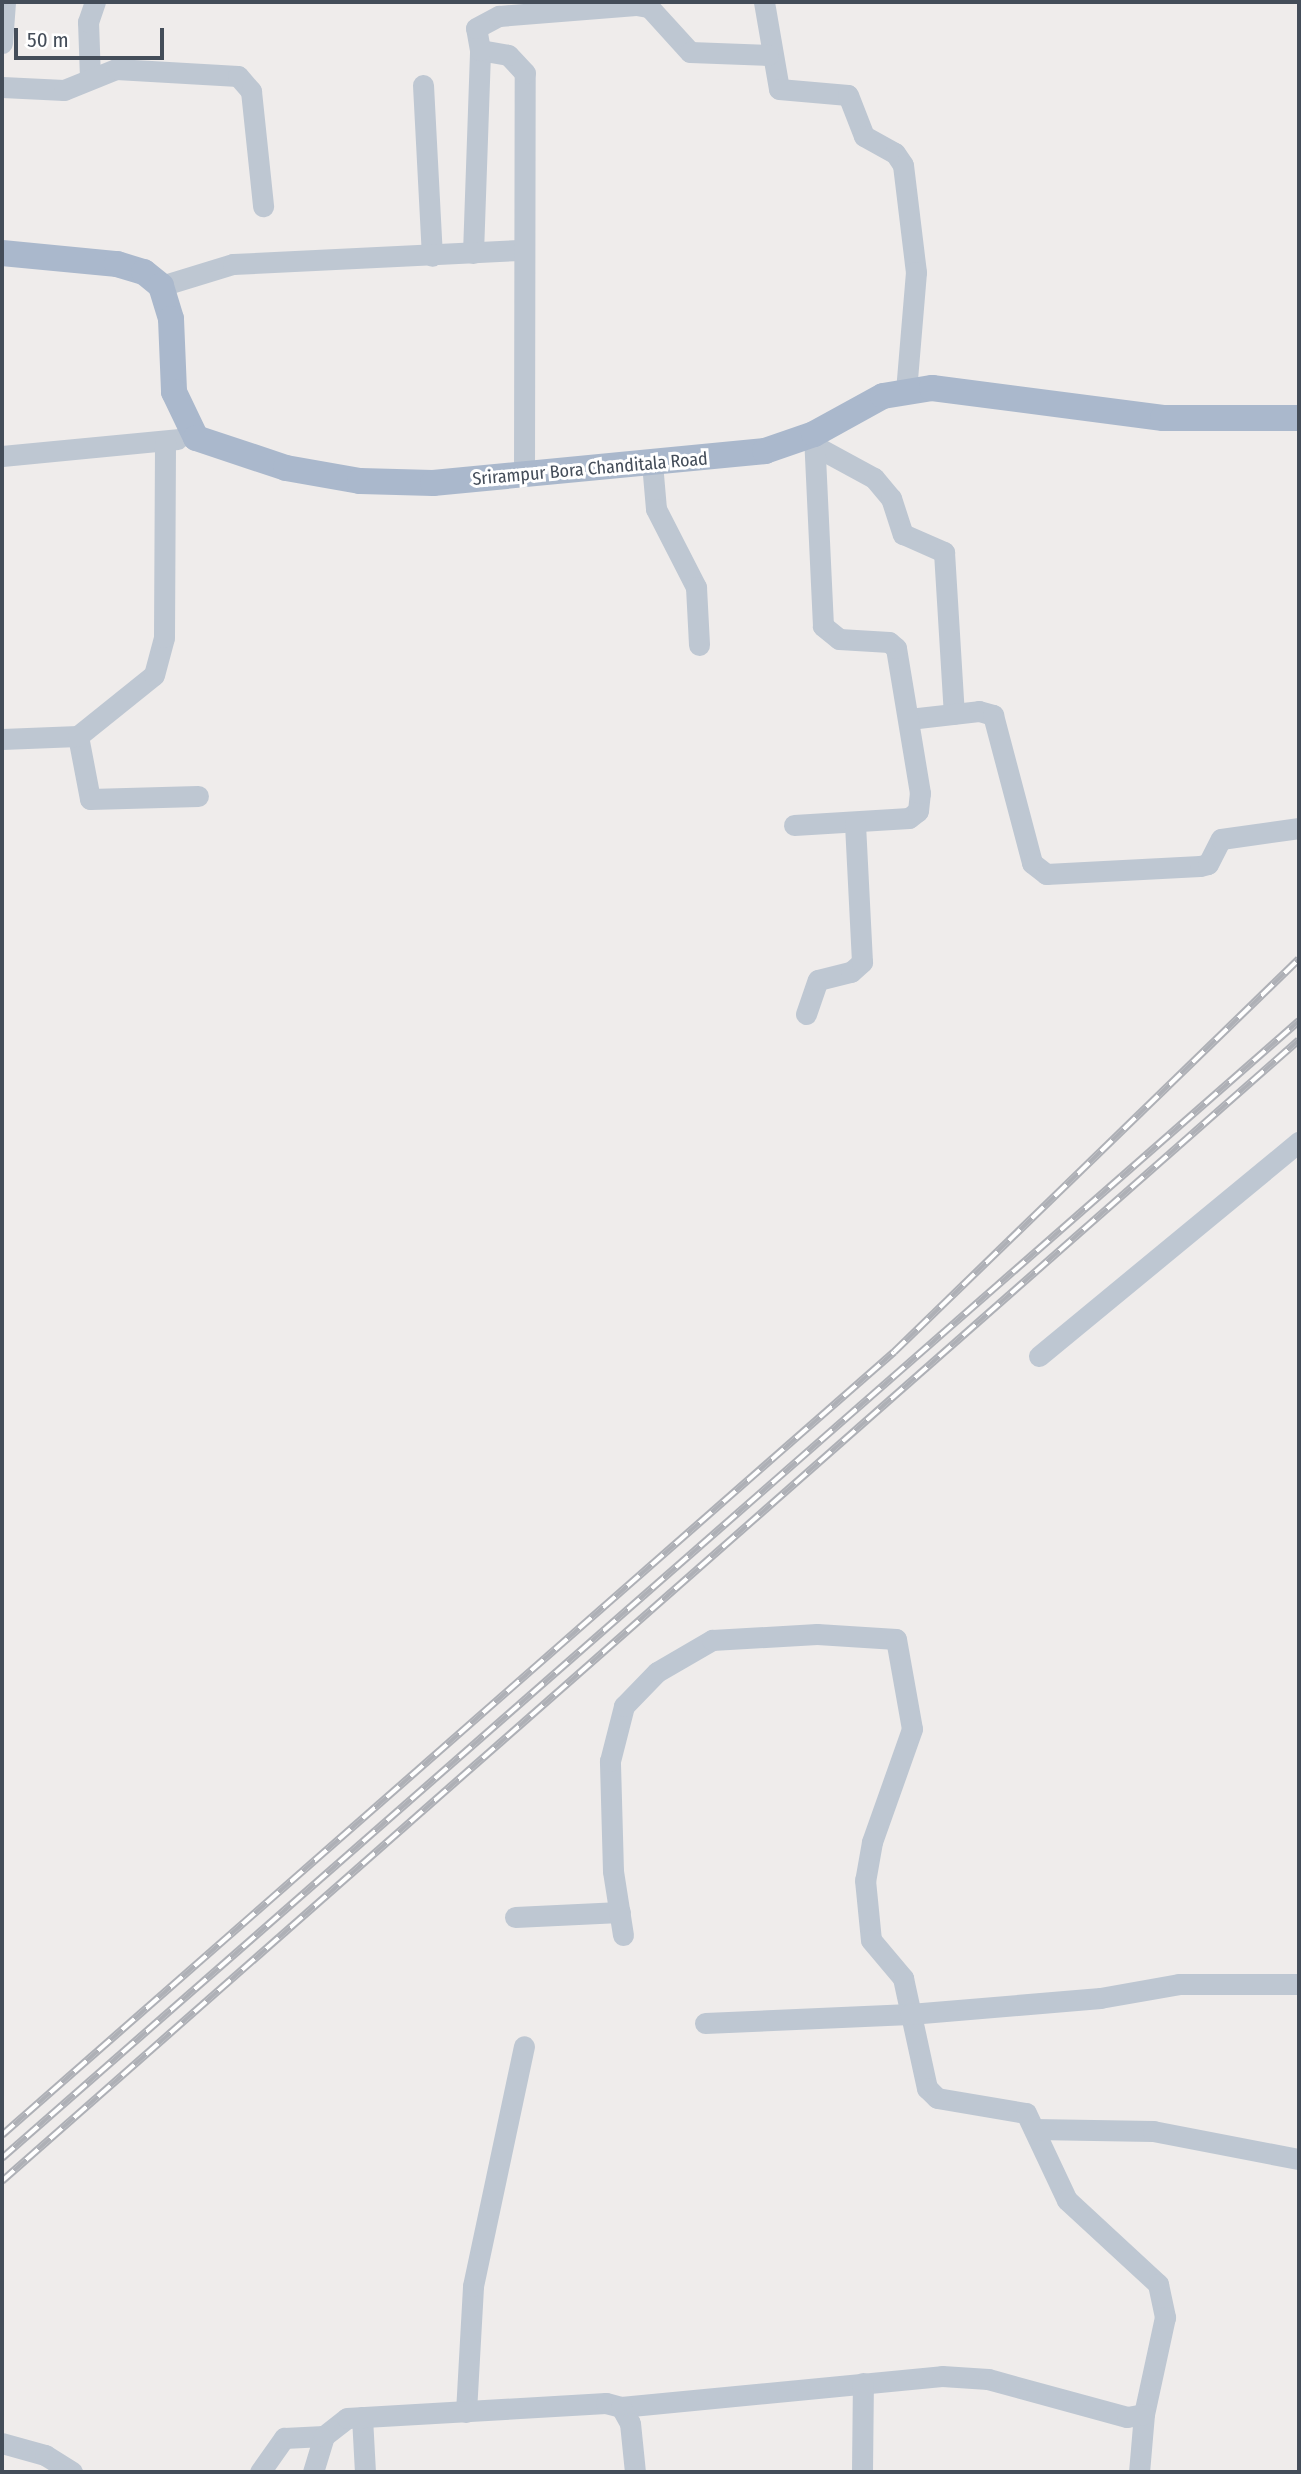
<!DOCTYPE html>
<html>
<head>
<meta charset="utf-8">
<style>
  body { margin:0 }
  #map { position:relative; width:1301px; height:2474px; overflow:hidden; background:#efeceb; font-family:"Fira Sans Condensed",sans-serif }
  div>[style] { position:absolute }
  .minor>* { height:21px; margin:-10.5px; padding:0 10.5px; transform-origin:10.5px; border-radius:10.5px; background:#bec7d2 }
  .major>* { height:26px; margin:-13px; padding:0 13px; transform-origin:13px; border-radius:13px; background:#aab8cc }
  .rail>* { height:8px; margin-top:-4px; transform-origin:0; background:repeating-linear-gradient(90deg,#fff 0 16px,#aeb0b6 0 32px); box-sizing:border-box; border-block:2px solid #aeb0b6 }
  span { translate:-50% -50%; white-space:nowrap; text-align:center; line-height:1.15; -webkit-text-stroke:6px #fff; paint-order:stroke }
  .street-label { font-size:18px; color:#444d59 }
  .frame { position:absolute; inset:0; border:4px solid #444d59; pointer-events:none }
  .scale { position:absolute; left:14px; top:28px; width:150px; height:32px; box-sizing:border-box; border:4px solid #444d59; border-top:0; padding-left:9px; font-size:21px; line-height:24px; white-space:nowrap; color:#444d59; -webkit-text-stroke:5px #fff; paint-order:stroke }
</style>
</head>
<body>
<div id="map">
  <div class="minor">
    <i style="left:764px;top:2px;width:88px;rotate:80.2deg"></i>
    <i style="left:779px;top:89px;width:69px;rotate:5deg"></i>
    <i style="left:848px;top:95px;width:44px;rotate:68.7deg"></i>
    <i style="left:864px;top:136px;width:35px;rotate:29deg"></i>
    <i style="left:895px;top:153px;width:14px;rotate:56deg"></i>
    <i style="left:903px;top:165px;width:108px;rotate:83.1deg"></i>
    <i style="left:916px;top:272px;width:118px;rotate:94.8deg"></i>
    <i style="left:2px;top:43px;width:41px;rotate:-85.8deg"></i>
    <i style="left:90px;top:78px;width:56px;rotate:-92deg"></i>
    <i style="left:88px;top:22px;width:21px;rotate:-71deg"></i>
    <i style="left:423px;top:85px;width:171px;rotate:87deg"></i>
    <i style="left:2px;top:87px;width:62px;rotate:2.8deg"></i>
    <i style="left:64px;top:90px;width:56px;rotate:-22deg"></i>
    <i style="left:116px;top:69px;width:122px;rotate:3.3deg"></i>
    <i style="left:238px;top:76px;width:20px;rotate:49deg"></i>
    <i style="left:251px;top:91px;width:116px;rotate:84deg"></i>
    <i style="left:473px;top:253px;width:203px;rotate:-88deg"></i>
    <i style="left:161px;top:286px;width:75px;rotate:-17deg"></i>
    <i style="left:233px;top:264px;width:287px;rotate:-2.8deg"></i>
    <i style="left:815px;top:446px;width:67px;rotate:28.5deg"></i>
    <i style="left:874px;top:478px;width:26px;rotate:50deg"></i>
    <i style="left:891px;top:498px;width:38px;rotate:72deg"></i>
    <i style="left:903px;top:534px;width:45px;rotate:23.7deg"></i>
    <i style="left:944px;top:552px;width:162px;rotate:86.5deg"></i>
    <i style="left:2px;top:456px;width:176px;rotate:-5.5deg"></i>
    <i style="left:652px;top:463px;width:46px;rotate:85deg"></i>
    <i style="left:656px;top:509px;width:88px;rotate:62.9deg"></i>
    <i style="left:696px;top:587px;width:58px;rotate:87deg"></i>
    <i style="left:524px;top:475px;width:402px;rotate:-89.9deg"></i>
    <i style="left:525px;top:73px;width:25px;rotate:-133deg"></i>
    <i style="left:508px;top:55px;width:28px;rotate:-170deg"></i>
    <i style="left:480px;top:50px;width:22px;rotate:-100deg"></i>
    <i style="left:476px;top:28px;width:26px;rotate:-28deg"></i>
    <i style="left:499px;top:16px;width:137px;rotate:-4.6deg"></i>
    <i style="left:636px;top:5px;width:13px;rotate:9deg"></i>
    <i style="left:649px;top:7px;width:61px;rotate:47.7deg"></i>
    <i style="left:690px;top:52px;width:78px;rotate:2.2deg"></i>
    <i style="left:909px;top:719px;width:70px;rotate:-6.5deg"></i>
    <i style="left:979px;top:711px;width:15px;rotate:16deg"></i>
    <i style="left:993px;top:715px;width:153px;rotate:75.2deg"></i>
    <i style="left:1032px;top:863px;width:18px;rotate:38deg"></i>
    <i style="left:1046px;top:874px;width:154px;rotate:-3deg"></i>
    <i style="left:1200px;top:866px;width:8px;rotate:-14deg"></i>
    <i style="left:1208px;top:864px;width:28px;rotate:-63deg"></i>
    <i style="left:1221px;top:839px;width:79px;rotate:-8deg"></i>
    <i style="left:78px;top:736px;width:64px;rotate:79.2deg"></i>
    <i style="left:90px;top:799px;width:108px;rotate:-1.6deg"></i>
    <i style="left:2px;top:739px;width:76px;rotate:-2.3deg"></i>
    <i style="left:78px;top:736px;width:97px;rotate:-38.8deg"></i>
    <i style="left:154px;top:675px;width:39px;rotate:-75deg"></i>
    <i style="left:164px;top:637px;width:196px;rotate:-89.7deg"></i>
    <i style="left:794px;top:825px;width:115px;rotate:-3.5deg"></i>
    <i style="left:909px;top:818px;width:11px;rotate:-38deg"></i>
    <i style="left:918px;top:811px;width:18px;rotate:-84deg"></i>
    <i style="left:920px;top:793px;width:147px;rotate:-99.4deg"></i>
    <i style="left:896px;top:648px;width:9px;rotate:-139deg"></i>
    <i style="left:889px;top:642px;width:50px;rotate:-176.6deg"></i>
    <i style="left:839px;top:639px;width:21px;rotate:-141deg"></i>
    <i style="left:823px;top:626px;width:192px;rotate:-92.7deg"></i>
    <i style="left:806px;top:1014px;width:36px;rotate:-71deg"></i>
    <i style="left:818px;top:980px;width:34px;rotate:-14deg"></i>
    <i style="left:851px;top:972px;width:15px;rotate:-42deg"></i>
    <i style="left:862px;top:962px;width:140px;rotate:-92.9deg"></i>
    <i style="left:1039px;top:1356px;width:337px;rotate:-39.5deg"></i>
    <i style="left:515px;top:1917px;width:105px;rotate:-2.7deg"></i>
    <i style="left:623px;top:1935px;width:65px;rotate:-98.9deg"></i>
    <i style="left:613px;top:1871px;width:110px;rotate:-91.6deg"></i>
    <i style="left:610px;top:1761px;width:57px;rotate:-75.7deg"></i>
    <i style="left:624px;top:1706px;width:47px;rotate:-45.9deg"></i>
    <i style="left:657px;top:1672px;width:64px;rotate:-30.2deg"></i>
    <i style="left:712px;top:1640px;width:105px;rotate:-3.3deg"></i>
    <i style="left:817px;top:1634px;width:79px;rotate:3.6deg"></i>
    <i style="left:896px;top:1639px;width:91px;rotate:79.9deg"></i>
    <i style="left:912px;top:1729px;width:120px;rotate:109.5deg"></i>
    <i style="left:872px;top:1842px;width:39px;rotate:100deg"></i>
    <i style="left:865px;top:1880px;width:60px;rotate:84.3deg"></i>
    <i style="left:871px;top:1940px;width:50px;rotate:49.9deg"></i>
    <i style="left:903px;top:1978px;width:113px;rotate:77.7deg"></i>
    <i style="left:927px;top:2088px;width:14px;rotate:45deg"></i>
    <i style="left:937px;top:2098px;width:90px;rotate:9.6deg"></i>
    <i style="left:1026px;top:2113px;width:96px;rotate:64.8deg"></i>
    <i style="left:1067px;top:2200px;width:124px;rotate:42.7deg"></i>
    <i style="left:1158px;top:2284px;width:34px;rotate:78deg"></i>
    <i style="left:1165px;top:2317px;width:99px;rotate:102.2deg"></i>
    <i style="left:1144px;top:2414px;width:58px;rotate:94.9deg"></i>
    <i style="left:705px;top:2023px;width:205px;rotate:-2.5deg"></i>
    <i style="left:910px;top:2014px;width:191px;rotate:-4.8deg"></i>
    <i style="left:1100px;top:1998px;width:80px;rotate:-10deg"></i>
    <i style="left:1179px;top:1984px;width:120px"></i>
    <i style="left:1034px;top:2129px;width:119px;rotate:1deg"></i>
    <i style="left:1153px;top:2131px;width:149px;rotate:10.9deg"></i>
    <i style="left:621px;top:2407px;width:322px;rotate:-5.5deg"></i>
    <i style="left:942px;top:2376px;width:46px;rotate:3.7deg"></i>
    <i style="left:988px;top:2379px;width:144px;rotate:15.3deg"></i>
    <i style="left:1127px;top:2417px;width:17px;rotate:-10deg"></i>
    <i style="left:466px;top:2412px;width:126px;rotate:-86.8deg"></i>
    <i style="left:473px;top:2286px;width:245px;rotate:-78deg"></i>
    <i style="left:362px;top:2417px;width:55px;rotate:86.9deg"></i>
    <i style="left:2px;top:2443px;width:45px;rotate:15.6deg"></i>
    <i style="left:45px;top:2455px;width:32px;rotate:32deg"></i>
    <i style="left:260px;top:2472px;width:42px;rotate:-54.8deg"></i>
    <i style="left:284px;top:2438px;width:40px;rotate:-2.9deg"></i>
    <i style="left:313px;top:2472px;width:38px;rotate:-73deg"></i>
    <i style="left:324px;top:2436px;width:29px;rotate:-38deg"></i>
    <i style="left:347px;top:2418px;width:259px;rotate:-3.3deg"></i>
    <i style="left:606px;top:2403px;width:16px;rotate:15deg"></i>
    <i style="left:621px;top:2407px;width:18px;rotate:61deg"></i>
    <i style="left:630px;top:2423px;width:49px;rotate:84.2deg"></i>
    <i style="left:862px;top:2472px;width:89px;rotate:-89.4deg"></i>
  </div>
  <div class="major">
    <i style="left:2px;top:253px;width:116px;rotate:5.5deg"></i>
    <i style="left:117px;top:264px;width:28px;rotate:17deg"></i>
    <i style="left:144px;top:272px;width:22px;rotate:39deg"></i>
    <i style="left:161px;top:286px;width:34px;rotate:73deg"></i>
    <i style="left:171px;top:319px;width:73px;rotate:87.6deg"></i>
    <i style="left:174px;top:392px;width:51px;rotate:64.4deg"></i>
    <i style="left:196px;top:438px;width:95px;rotate:18.4deg"></i>
    <i style="left:286px;top:468px;width:75px;rotate:10deg"></i>
    <i style="left:360px;top:481px;width:73px;rotate:1.6deg"></i>
    <i style="left:433px;top:483px;width:334px;rotate:-5.5deg"></i>
    <i style="left:765px;top:451px;width:52px;rotate:-19.1deg"></i>
    <i style="left:814px;top:434px;width:79px;rotate:-28.8deg"></i>
    <i style="left:883px;top:396px;width:50px;rotate:-9.3deg"></i>
    <i style="left:932px;top:388px;width:233px;rotate:7.4deg"></i>
    <i style="left:1163px;top:418px;width:136px"></i>
  </div>
  <div class="rail">
    <i style="left:2px;top:2135px;width:1187px;rotate:-41.28deg"></i>
    <i style="left:894px;top:1352px;width:564px;rotate:-44.14deg"></i>
    <i style="left:2px;top:2158px;width:1725px;rotate:-41.24deg"></i>
    <i style="left:2px;top:2181px;width:1727px;rotate:-41.34deg"></i>
  </div>
  <div class="street-label">
    <span style="left:590px;top:469px;rotate:-5deg">Srirampur Bora Chanditala Road</span>
  </div>
  <div class="frame"></div>
  <div class="scale">50 m</div>
</div>
</body>
</html>
